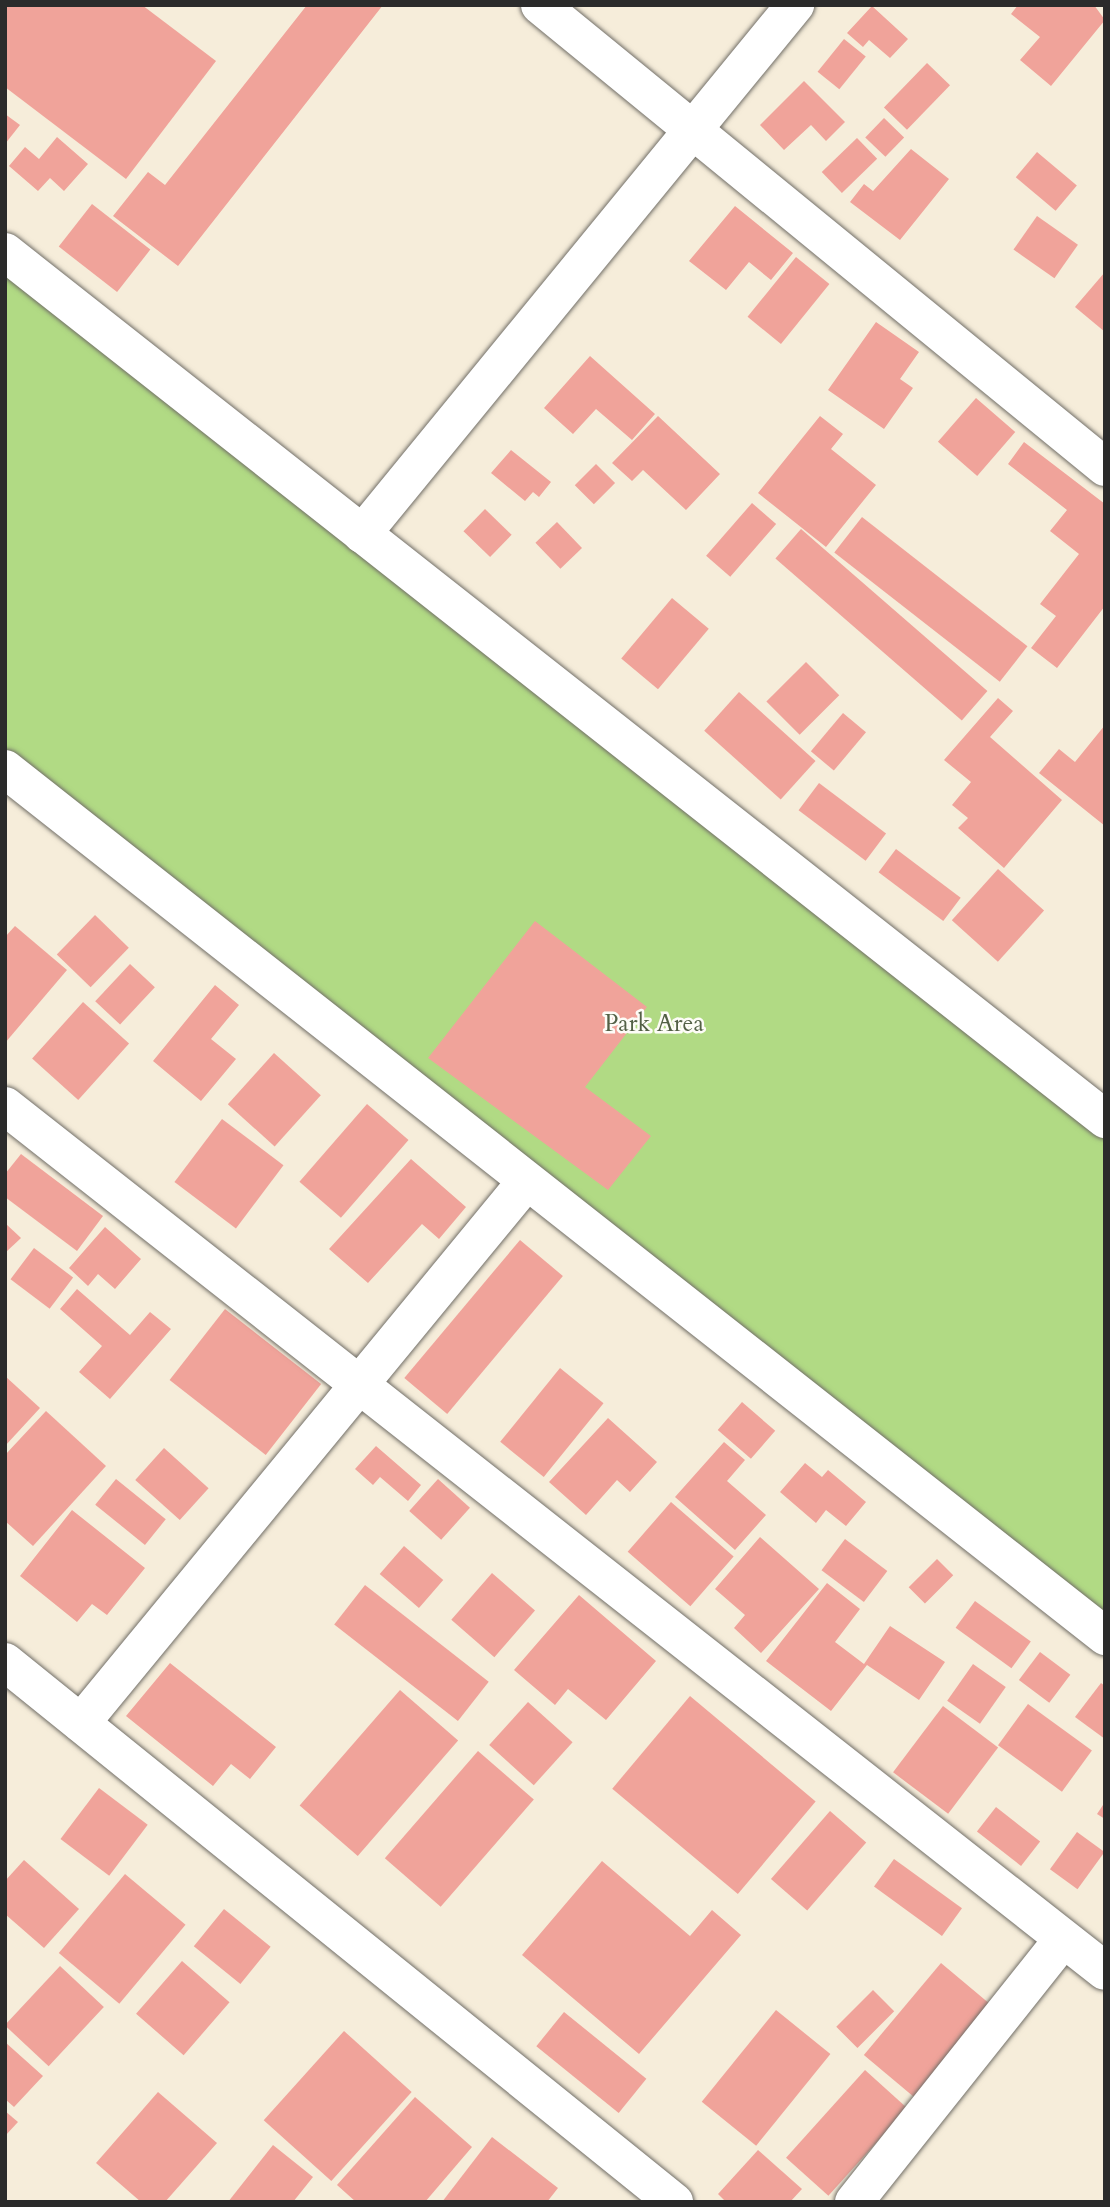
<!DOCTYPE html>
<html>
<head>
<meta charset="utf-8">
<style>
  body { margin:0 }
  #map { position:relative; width:1110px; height:2207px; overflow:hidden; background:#f6edda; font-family:Cardo,serif }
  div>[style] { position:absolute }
  .green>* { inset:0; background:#b1da84 }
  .building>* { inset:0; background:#f0a39a; transform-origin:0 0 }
  .roads { filter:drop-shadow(0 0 2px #726f68) drop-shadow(0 0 2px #726f68) }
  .minor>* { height:38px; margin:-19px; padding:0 19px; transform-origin:19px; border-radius:19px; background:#fff }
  span { translate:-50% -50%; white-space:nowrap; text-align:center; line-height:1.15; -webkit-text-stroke:5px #fdfcf7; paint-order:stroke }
  .park-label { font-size:24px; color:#536046 }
  .frame { position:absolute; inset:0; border:7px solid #2b2b2b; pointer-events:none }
</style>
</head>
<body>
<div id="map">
  <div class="green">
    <i style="clip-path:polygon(5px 252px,1105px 1119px,1105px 1636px,5px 769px)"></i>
  </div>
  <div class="building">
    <i style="clip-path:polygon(5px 5px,142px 5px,216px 61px,126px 179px,5px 87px)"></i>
    <i style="clip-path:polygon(307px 5px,383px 5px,178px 266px,113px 216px,148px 172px,165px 185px)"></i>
    <i style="clip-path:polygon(1018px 5px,1094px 5px,1105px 20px,1051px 86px,1020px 60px,1040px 37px,1011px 14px)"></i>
    <i style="clip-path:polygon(872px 6px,908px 39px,890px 58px,869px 40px,863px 47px,847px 33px)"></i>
    <i style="left:844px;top:39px;width:28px;height:42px;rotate:39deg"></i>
    <i style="left:927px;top:63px;width:32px;height:62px;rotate:44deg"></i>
    <i style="clip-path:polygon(804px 81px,845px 122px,826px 141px,811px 125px,784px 150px,760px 125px)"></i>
    <i style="clip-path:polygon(5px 114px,20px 125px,5px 144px)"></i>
    <i style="left:884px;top:118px;width:28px;height:27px;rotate:44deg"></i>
    <i style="clip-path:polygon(57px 137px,88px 164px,64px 191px,50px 178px,38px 191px,9px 166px,25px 147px,39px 159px)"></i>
    <i style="left:857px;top:138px;width:29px;height:49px;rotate:46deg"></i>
    <i style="clip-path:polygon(911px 149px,949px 179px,900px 240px,850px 202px,864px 184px,873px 191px)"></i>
    <i style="left:1037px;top:152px;width:52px;height:33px;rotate:40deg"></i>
    <i style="left:92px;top:204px;width:74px;height:54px;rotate:38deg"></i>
    <i style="clip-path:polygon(735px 206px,793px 253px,771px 280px,749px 262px,726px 290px,689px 261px)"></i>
    <i style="left:1037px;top:216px;width:50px;height:41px;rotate:35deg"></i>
    <i style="left:796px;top:257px;width:43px;height:77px;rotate:39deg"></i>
    <i style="clip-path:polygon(1105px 272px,1105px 332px,1075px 307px)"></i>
    <i style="clip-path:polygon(876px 322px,919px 352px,900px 379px,913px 388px,884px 429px,828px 390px)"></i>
    <i style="clip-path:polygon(590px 356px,655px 414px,632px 440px,596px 409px,573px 434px,544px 408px)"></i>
    <i style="left:976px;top:398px;width:52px;height:58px;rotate:41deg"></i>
    <i style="clip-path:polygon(658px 416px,720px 474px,686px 510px,643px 470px,632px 481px,612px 463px)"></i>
    <i style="clip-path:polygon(820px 416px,843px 434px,831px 449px,876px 485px,826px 547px,758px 493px)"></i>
    <i style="clip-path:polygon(1024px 442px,1105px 504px,1105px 606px,1057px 668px,1031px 648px,1056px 616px,1040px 604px,1079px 554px,1050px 531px,1067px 510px,1008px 464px)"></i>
    <i style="clip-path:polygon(511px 450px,551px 482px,539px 497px,533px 492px,525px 501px,491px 473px)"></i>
    <i style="left:596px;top:464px;width:27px;height:30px;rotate:45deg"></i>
    <i style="left:752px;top:503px;width:32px;height:70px;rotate:41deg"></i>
    <i style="left:485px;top:509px;width:37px;height:31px;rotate:44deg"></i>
    <i style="left:862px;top:517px;width:210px;height:45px;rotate:38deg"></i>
    <i style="left:557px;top:522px;width:36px;height:30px;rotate:46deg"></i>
    <i style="left:801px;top:529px;width:247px;height:39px;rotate:41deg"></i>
    <i style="left:672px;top:598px;width:48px;height:79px;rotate:40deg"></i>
    <i style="left:806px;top:662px;width:47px;height:56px;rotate:45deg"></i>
    <i style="left:739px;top:692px;width:103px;height:52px;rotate:42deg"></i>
    <i style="clip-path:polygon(998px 698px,1013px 711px,990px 737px,1062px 800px,1004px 868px,958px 828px,968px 818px,952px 805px,971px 782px,944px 760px)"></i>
    <i style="left:843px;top:713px;width:30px;height:50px;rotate:40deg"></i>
    <i style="clip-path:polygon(1105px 725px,1105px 826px,1039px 773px,1059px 749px,1075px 762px)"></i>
    <i style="left:819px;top:783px;width:84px;height:34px;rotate:37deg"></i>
    <i style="left:896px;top:849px;width:81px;height:29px;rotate:37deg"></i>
    <i style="left:998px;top:869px;width:62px;height:69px;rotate:42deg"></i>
    <i style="left:95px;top:915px;width:47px;height:55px;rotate:44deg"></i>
    <i style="clip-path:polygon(535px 921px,647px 1007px,585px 1087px,651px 1136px,608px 1190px,428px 1058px)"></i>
    <i style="clip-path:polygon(15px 926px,67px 970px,5px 1043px,5px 937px)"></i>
    <i style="left:130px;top:964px;width:34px;height:51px;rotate:43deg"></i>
    <i style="clip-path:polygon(215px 985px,239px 1005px,211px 1039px,236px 1059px,201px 1101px,153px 1061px)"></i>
    <i style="left:83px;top:1002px;width:62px;height:76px;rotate:42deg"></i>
    <i style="left:274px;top:1053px;width:63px;height:69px;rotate:42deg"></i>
    <i style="left:367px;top:1104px;width:55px;height:103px;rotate:41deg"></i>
    <i style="left:222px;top:1119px;width:77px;height:79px;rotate:37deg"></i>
    <i style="clip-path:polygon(21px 1154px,103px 1216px,77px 1251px,5px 1197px,5px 1174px)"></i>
    <i style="clip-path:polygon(411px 1159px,466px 1207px,439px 1239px,422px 1224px,368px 1283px,329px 1249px)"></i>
    <i style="clip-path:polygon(5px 1223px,21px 1238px,5px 1253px)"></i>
    <i style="clip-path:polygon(105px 1227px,141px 1259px,115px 1289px,98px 1274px,88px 1286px,69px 1268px)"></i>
    <i style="left:520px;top:1240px;width:56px;height:180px;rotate:40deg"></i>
    <i style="left:34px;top:1248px;width:49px;height:39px;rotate:37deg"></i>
    <i style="clip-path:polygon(77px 1289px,130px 1335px,150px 1312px,171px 1329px,110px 1399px,79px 1372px,102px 1346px,60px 1309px)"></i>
    <i style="left:225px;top:1309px;width:122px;height:90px;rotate:38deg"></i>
    <i style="left:560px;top:1368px;width:56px;height:95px;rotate:39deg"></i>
    <i style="clip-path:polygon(5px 1376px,40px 1408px,5px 1446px)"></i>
    <i style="left:742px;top:1402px;width:44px;height:37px;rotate:41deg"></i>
    <i style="clip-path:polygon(46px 1411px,106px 1466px,33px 1546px,5px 1521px,5px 1455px)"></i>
    <i style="clip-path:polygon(608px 1418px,657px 1462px,630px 1492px,617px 1480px,586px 1515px,549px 1482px)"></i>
    <i style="clip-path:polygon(724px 1442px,745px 1460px,727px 1481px,766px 1515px,735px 1550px,675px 1497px)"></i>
    <i style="clip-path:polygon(376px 1446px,421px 1485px,408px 1501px,380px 1477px,373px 1485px,355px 1469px)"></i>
    <i style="left:164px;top:1448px;width:60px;height:43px;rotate:42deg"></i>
    <i style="clip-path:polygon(805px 1463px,822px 1477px,828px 1470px,866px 1502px,846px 1526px,826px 1510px,816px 1523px,780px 1492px)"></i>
    <i style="left:116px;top:1479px;width:64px;height:33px;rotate:39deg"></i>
    <i style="left:438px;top:1479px;width:43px;height:43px;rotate:42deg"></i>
    <i style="left:671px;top:1502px;width:83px;height:66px;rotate:41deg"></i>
    <i style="clip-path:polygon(72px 1510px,145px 1568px,107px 1615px,92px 1604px,77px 1622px,20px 1576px)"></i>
    <i style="clip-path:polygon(760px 1537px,819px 1589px,761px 1653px,734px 1628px,745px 1615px,715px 1589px)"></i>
    <i style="left:845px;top:1539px;width:53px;height:39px;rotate:37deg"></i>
    <i style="left:404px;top:1546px;width:52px;height:37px;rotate:41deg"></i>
    <i style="left:937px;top:1559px;width:23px;height:40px;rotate:45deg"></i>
    <i style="left:492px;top:1573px;width:57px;height:62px;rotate:41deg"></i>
    <i style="clip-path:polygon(827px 1583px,860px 1609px,835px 1642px,864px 1664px,890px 1626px,945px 1662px,919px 1700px,867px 1665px,831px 1711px,766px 1661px)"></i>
    <i style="left:365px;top:1585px;width:157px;height:50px;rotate:38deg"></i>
    <i style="clip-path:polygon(579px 1595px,656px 1661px,606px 1720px,568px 1689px,555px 1705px,514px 1670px)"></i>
    <i style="left:975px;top:1601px;width:69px;height:33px;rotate:36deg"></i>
    <i style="left:1040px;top:1652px;width:38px;height:35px;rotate:37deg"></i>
    <i style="clip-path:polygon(170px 1663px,276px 1747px,250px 1779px,231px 1764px,213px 1786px,126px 1716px)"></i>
    <i style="left:973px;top:1664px;width:40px;height:45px;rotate:35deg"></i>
    <i style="clip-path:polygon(1101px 1683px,1105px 1686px,1105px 1739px,1075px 1717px)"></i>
    <i style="left:400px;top:1690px;width:77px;height:153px;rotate:41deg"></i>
    <i style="left:690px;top:1696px;width:164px;height:121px;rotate:40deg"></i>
    <i style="left:528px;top:1702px;width:60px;height:58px;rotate:42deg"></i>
    <i style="left:1028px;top:1704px;width:79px;height:51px;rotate:36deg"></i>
    <i style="left:943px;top:1706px;width:69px;height:83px;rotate:37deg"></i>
    <i style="left:478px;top:1751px;width:74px;height:142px;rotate:41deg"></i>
    <i style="left:99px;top:1788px;width:61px;height:64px;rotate:37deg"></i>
    <i style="clip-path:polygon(1105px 1802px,1105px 1819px,1097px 1814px)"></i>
    <i style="left:996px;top:1807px;width:56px;height:31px;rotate:38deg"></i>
    <i style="left:830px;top:1811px;width:48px;height:90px;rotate:41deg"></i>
    <i style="left:1077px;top:1832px;width:34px;height:46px;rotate:36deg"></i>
    <i style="left:894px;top:1859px;width:84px;height:34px;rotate:36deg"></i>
    <i style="clip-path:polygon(24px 1860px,79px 1909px,44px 1948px,5px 1914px,5px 1881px)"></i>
    <i style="clip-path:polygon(602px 1861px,690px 1936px,712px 1910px,741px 1935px,639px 2054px,522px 1955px)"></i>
    <i style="left:125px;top:1874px;width:79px;height:103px;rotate:40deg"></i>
    <i style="left:224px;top:1909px;width:60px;height:48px;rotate:39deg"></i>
    <i style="left:182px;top:1961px;width:63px;height:70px;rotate:41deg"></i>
    <i style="left:941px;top:1963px;width:67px;height:120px;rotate:40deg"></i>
    <i style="left:60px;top:1966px;width:60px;height:81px;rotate:43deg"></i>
    <i style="left:873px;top:1990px;width:30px;height:52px;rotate:45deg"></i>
    <i style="left:776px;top:2010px;width:70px;height:118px;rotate:39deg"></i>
    <i style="left:564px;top:2012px;width:106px;height:44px;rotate:39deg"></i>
    <i style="left:344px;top:2031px;width:91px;height:120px;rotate:42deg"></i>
    <i style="clip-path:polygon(5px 2042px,43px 2076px,14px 2107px,5px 2099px)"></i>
    <i style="left:865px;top:2070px;width:57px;height:118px;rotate:42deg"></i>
    <i style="clip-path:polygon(158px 2092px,217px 2143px,165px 2202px,141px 2202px,96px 2163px)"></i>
    <i style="clip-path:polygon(415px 2097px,472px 2147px,425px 2202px,356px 2202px,337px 2185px)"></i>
    <i style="clip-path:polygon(5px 2111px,18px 2122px,5px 2136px)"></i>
    <i style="clip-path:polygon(492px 2137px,558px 2188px,547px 2202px,442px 2202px)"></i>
    <i style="clip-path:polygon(273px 2145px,313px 2177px,293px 2202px,228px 2202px)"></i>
    <i style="clip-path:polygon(758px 2150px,802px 2189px,790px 2202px,726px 2202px,718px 2194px)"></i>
  </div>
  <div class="roads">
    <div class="minor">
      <i style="left:540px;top:5px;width:730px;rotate:39.27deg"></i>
      <i style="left:5px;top:252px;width:1401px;rotate:38.24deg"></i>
      <i style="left:362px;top:534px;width:684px;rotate:-50.7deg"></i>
      <i style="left:5px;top:769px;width:1401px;rotate:38.24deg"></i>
      <i style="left:5px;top:1106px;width:1399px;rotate:38.18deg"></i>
      <i style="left:5px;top:1662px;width:860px;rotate:38.91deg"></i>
      <i style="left:81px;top:1723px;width:699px;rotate:-50.57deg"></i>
      <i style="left:854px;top:2202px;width:336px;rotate:-51.5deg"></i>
    </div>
  </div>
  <div class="park-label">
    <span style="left:654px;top:1024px">Park Area</span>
  </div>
  <div class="frame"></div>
</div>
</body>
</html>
